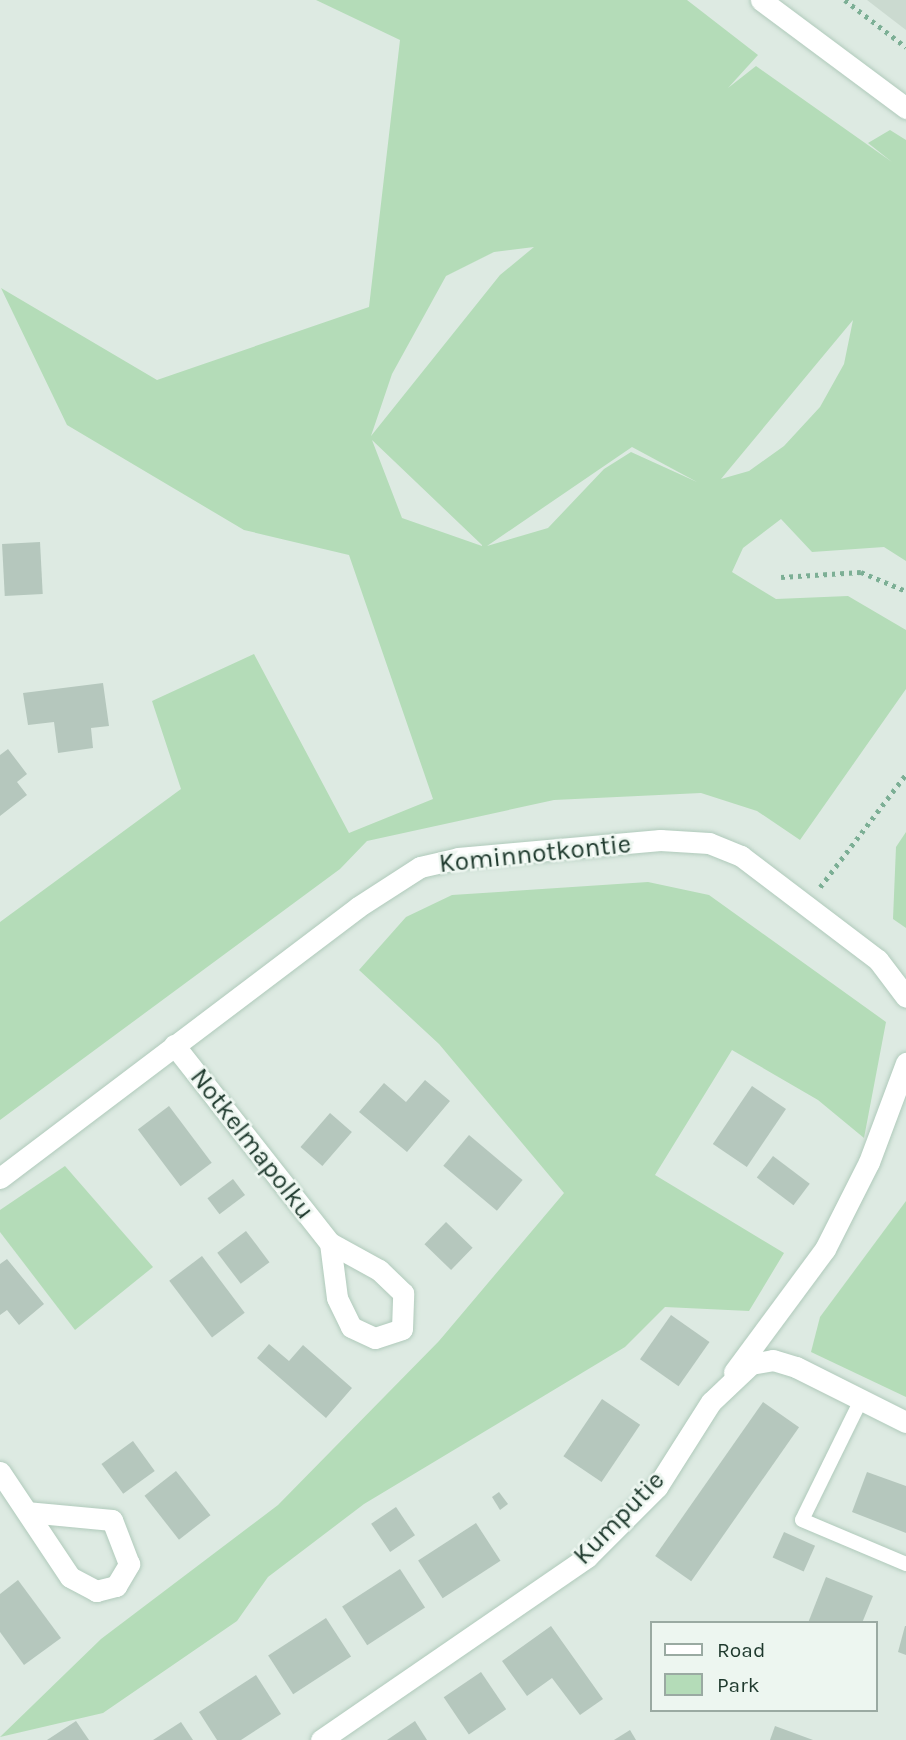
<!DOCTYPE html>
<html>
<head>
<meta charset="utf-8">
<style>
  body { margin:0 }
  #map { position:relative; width:906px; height:1740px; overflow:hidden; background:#ddeae2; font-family:Karla,sans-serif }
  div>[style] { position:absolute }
  .built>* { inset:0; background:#cbdad0 }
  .green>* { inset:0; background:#b4dcb8 }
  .building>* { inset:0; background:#b5c7bd; transform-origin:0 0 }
  .path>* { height:4.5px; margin-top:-2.25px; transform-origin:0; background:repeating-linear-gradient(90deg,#7caf95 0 3.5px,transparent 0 8.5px) }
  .roads { filter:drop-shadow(0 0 2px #b0cabb) drop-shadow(0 0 2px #b0cabb) }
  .lane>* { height:14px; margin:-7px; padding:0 7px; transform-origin:7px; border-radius:7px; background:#fff }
  .street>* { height:21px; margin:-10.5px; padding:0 10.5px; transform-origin:10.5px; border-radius:10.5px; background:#fff }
  .secondary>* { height:21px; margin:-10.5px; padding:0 10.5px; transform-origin:10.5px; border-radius:10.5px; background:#fff }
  span { translate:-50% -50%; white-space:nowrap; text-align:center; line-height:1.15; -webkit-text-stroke:5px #edf6f0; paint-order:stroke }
  .street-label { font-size:26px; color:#1e392d }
  .legend { position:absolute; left:650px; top:1621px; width:228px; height:91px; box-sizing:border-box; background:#edf6f0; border:2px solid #9aaaa2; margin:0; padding:9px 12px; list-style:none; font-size:21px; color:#1e392d }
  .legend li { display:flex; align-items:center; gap:14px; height:35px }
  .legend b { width:35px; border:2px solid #9aaaa2 }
</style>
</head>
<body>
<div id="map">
  <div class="built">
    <i style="clip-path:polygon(867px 0,906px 0,906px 30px,889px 17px)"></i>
  </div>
  <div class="green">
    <i style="clip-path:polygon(evenodd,316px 0,687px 0,758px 55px,728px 88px,756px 66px,892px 162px,868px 143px,890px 130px,906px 140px,906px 561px,884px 547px,812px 552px,781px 519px,743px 548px,732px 572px,776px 599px,848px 596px,906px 630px,906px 689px,800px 840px,757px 811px,701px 793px,554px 800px,367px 841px,340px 869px,0 1120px,0 922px,181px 789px,152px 701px,254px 654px,349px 833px,433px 799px,349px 555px,244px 530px,67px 425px,1px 288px,157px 380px,369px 307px,400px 40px,316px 0,534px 247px,500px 275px,371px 436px,392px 374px,446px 276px,494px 252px,534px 247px,316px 0,853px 320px,844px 364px,820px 407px,784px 446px,749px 471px,721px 479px,853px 320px,316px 0,372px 440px,482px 545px,482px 546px,402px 518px,372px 440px,316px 0,632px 447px,697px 482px,631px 452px,604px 469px,548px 528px,487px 546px,632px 447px)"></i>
    <i style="clip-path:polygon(906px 832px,906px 928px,893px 919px,896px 847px)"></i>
    <i style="clip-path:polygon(648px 882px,709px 895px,886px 1022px,864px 1138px,818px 1100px,732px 1050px,655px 1175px,784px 1253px,749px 1311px,665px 1307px,625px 1347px,364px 1504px,268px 1577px,237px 1621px,103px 1713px,0 1737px,101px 1639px,278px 1505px,439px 1341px,564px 1193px,439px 1044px,359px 970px,406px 917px,452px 895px)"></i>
    <i style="clip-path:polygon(65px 1166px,153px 1267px,75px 1330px,0 1232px,0 1210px)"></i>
    <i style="clip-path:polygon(906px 1201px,906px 1397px,811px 1352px,820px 1317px)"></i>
  </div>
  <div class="building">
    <i style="left:40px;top:542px;width:52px;height:38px;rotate:87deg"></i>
    <i style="clip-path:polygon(103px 683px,109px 726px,91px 728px,93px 748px,58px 753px,54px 722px,28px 725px,23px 693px)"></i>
    <i style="clip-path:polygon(8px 749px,27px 774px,17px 782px,27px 795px,0 816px,0 755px)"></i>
    <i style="clip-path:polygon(425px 1080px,450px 1101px,407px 1152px,359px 1112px,384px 1083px,406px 1102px)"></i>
    <i style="left:752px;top:1086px;width:41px;height:70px;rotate:34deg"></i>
    <i style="left:169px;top:1106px;width:71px;height:39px;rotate:53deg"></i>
    <i style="left:330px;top:1113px;width:29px;height:45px;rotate:41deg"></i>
    <i style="left:469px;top:1135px;width:70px;height:40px;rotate:40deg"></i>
    <i style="left:773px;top:1156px;width:46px;height:27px;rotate:37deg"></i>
    <i style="left:233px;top:1179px;width:20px;height:32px;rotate:53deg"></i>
    <i style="left:446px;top:1222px;width:37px;height:31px;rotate:44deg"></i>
    <i style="left:246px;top:1231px;width:39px;height:36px;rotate:53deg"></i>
    <i style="left:202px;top:1256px;width:71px;height:41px;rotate:53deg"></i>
    <i style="clip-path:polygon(7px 1259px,44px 1304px,19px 1325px,7px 1310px,0 1315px,0 1264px)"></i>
    <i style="left:671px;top:1315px;width:47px;height:54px;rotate:35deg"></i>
    <i style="clip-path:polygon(269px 1344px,289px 1361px,303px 1345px,352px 1388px,326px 1418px,257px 1358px)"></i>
    <i style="left:602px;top:1399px;width:46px;height:69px;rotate:34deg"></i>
    <i style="left:763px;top:1402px;width:44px;height:188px;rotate:35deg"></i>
    <i style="left:133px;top:1441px;width:37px;height:39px;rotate:54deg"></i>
    <i style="left:176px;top:1471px;width:56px;height:40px;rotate:52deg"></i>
    <i style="clip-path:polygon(867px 1472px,906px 1486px,906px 1533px,852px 1512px)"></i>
    <i style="clip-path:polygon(499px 1492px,508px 1504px,500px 1510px,492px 1497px)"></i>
    <i style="left:396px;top:1507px;width:34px;height:30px;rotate:56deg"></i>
    <i style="left:476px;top:1523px;width:45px;height:69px;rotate:57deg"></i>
    <i style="left:784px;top:1532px;width:34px;height:28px;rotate:24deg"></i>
    <i style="left:400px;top:1569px;width:46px;height:69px;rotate:57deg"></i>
    <i style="clip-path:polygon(826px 1577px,873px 1596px,862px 1623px,808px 1623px)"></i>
    <i style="clip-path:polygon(18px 1580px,61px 1638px,24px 1665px,0 1632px,0 1594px)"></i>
    <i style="left:326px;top:1618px;width:46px;height:69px;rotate:57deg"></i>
    <i style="clip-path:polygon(551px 1626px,603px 1699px,580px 1715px,552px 1678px,527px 1696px,502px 1661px)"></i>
    <i style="clip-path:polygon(905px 1626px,906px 1626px,906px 1655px,898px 1652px)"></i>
    <i style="left:481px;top:1672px;width:45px;height:45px;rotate:56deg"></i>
    <i style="clip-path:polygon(256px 1675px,281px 1714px,241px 1740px,217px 1740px,199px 1712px)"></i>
    <i style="clip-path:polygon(76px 1721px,89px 1740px,47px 1740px)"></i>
    <i style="clip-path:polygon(415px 1721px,427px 1740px,387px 1740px)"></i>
    <i style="clip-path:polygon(181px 1722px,193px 1740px,153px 1740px)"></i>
    <i style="clip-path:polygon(775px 1726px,813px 1740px,770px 1740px)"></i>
    <i style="clip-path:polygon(630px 1730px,636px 1740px,614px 1740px)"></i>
  </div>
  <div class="path">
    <i style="left:845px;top:0;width:77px;rotate:37.6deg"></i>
    <i style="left:781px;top:577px;width:80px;rotate:-3.6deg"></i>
    <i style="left:861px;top:572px;width:49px;rotate:22.9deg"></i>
    <i style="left:820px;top:887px;width:142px;rotate:-52.7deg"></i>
  </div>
  <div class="roads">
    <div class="lane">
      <i style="left:860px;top:1402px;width:131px;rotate:116.2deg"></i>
      <i style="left:802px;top:1520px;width:113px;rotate:22.9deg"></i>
    </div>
    <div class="street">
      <i style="left:174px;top:1045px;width:252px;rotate:51.8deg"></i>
      <i style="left:330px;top:1243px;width:55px;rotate:82.7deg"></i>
      <i style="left:337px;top:1298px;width:32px;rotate:64deg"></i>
      <i style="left:351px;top:1327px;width:26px;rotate:25deg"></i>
      <i style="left:375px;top:1338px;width:28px;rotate:-18deg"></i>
      <i style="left:402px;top:1329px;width:36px;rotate:-88deg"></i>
      <i style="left:403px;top:1293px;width:33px;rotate:-136deg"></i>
      <i style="left:379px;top:1270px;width:56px;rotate:-151.1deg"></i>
      <i style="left:0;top:1178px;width:449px;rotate:-37.1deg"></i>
      <i style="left:358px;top:907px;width:74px;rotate:-32.8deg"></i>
      <i style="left:420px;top:867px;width:39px;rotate:-13deg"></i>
      <i style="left:458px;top:858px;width:203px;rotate:-5.1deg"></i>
      <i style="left:660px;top:840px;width:49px;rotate:3.5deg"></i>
      <i style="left:709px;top:843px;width:35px;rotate:22deg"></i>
      <i style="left:741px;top:856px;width:172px;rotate:37.2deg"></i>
      <i style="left:878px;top:960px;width:46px;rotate:52.9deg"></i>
      <i style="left:734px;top:1372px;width:153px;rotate:-53.5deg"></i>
      <i style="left:825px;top:1249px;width:97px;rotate:-63.2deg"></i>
      <i style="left:869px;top:1162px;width:106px;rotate:-69.5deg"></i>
      <i style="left:0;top:1472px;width:126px;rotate:56.3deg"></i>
      <i style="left:70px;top:1577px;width:30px;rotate:28deg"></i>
      <i style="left:96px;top:1591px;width:21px;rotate:-14deg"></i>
      <i style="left:116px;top:1586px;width:26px;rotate:-59deg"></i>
      <i style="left:129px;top:1564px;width:47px;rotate:-111.1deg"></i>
      <i style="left:112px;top:1520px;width:84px;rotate:-174.6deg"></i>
      <i style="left:321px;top:1740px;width:323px;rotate:-34.5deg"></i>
      <i style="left:587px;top:1557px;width:99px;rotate:-45deg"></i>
      <i style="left:657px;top:1487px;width:101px;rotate:-57.6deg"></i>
      <i style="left:711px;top:1402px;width:55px;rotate:-43.5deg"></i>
      <i style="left:751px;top:1364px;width:22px;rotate:-10deg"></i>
      <i style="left:773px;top:1360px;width:24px;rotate:17deg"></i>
      <i style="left:796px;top:1367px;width:123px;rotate:26.6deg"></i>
    </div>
    <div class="secondary">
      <i style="left:761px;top:0;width:181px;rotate:36.7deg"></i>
    </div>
  </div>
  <div class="street-label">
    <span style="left:535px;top:854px;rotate:-6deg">Kominnotkontie</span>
    <span style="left:252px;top:1144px;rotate:52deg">Notkelmapolku</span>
    <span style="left:619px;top:1518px;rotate:-46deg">Kumputie</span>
  </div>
  <ul class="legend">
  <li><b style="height:9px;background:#fff"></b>Road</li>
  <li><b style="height:19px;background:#b4dcb8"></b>Park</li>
  </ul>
</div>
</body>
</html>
